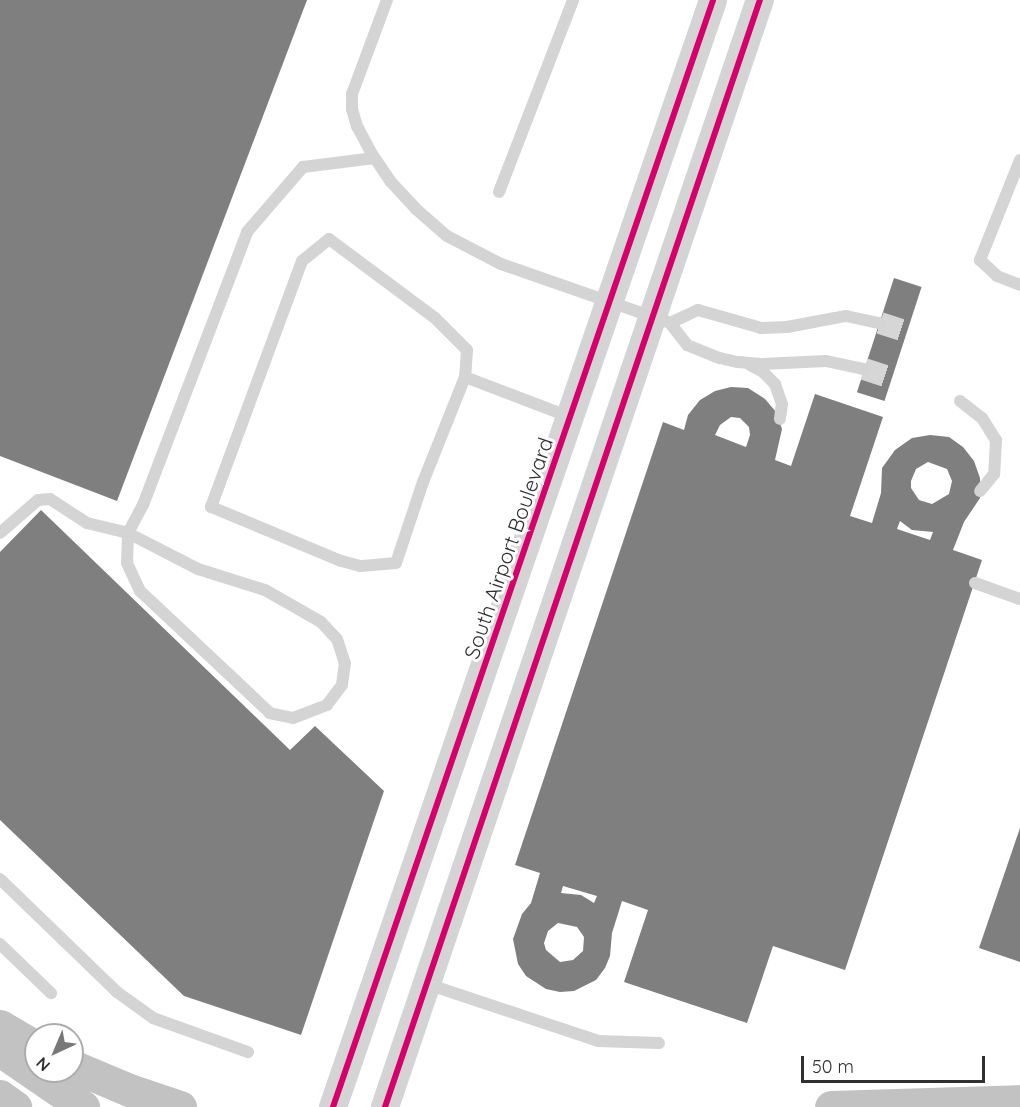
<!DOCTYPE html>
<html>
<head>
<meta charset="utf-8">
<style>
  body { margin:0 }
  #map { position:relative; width:1020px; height:1107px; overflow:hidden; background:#fff; font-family:Quicksand,sans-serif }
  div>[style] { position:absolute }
  .building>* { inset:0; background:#7f7f7f; transform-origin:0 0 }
  .minor-tunnel>* { height:22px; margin-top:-11px; transform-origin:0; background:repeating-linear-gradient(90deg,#d6d6d6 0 22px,transparent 0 33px) }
  .service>* { height:12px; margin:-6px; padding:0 6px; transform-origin:6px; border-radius:6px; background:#d4d4d4 }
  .tertiary>* { height:28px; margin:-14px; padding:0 14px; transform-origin:14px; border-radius:14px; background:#d4d4d4 }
  .motorway>* { height:33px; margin:-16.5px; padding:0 16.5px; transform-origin:16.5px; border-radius:16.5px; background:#c2c2c2 }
  .cycleway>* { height:6px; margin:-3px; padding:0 3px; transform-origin:3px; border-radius:3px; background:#d6006c }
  span { translate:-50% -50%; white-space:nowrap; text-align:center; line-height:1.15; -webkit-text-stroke:6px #fff; paint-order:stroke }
  .street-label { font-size:21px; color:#303030 }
  .north { position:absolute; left:24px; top:1023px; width:60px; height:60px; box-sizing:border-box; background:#fff; border:2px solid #acacac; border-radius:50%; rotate:224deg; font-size:16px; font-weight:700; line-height:24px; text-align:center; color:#303030 }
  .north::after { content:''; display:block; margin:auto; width:21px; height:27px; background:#787878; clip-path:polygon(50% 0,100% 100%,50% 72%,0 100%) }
  .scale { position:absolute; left:801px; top:1056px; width:184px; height:27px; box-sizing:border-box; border:3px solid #303030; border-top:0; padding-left:8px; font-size:18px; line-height:21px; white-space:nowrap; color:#303030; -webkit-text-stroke:4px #fff; paint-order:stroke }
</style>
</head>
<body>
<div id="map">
  <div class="building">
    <i style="clip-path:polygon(0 0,307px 0,117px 501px,0 456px)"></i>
    <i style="left:894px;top:278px;width:29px;height:120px;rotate:18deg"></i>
    <i style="clip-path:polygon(evenodd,731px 387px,748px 388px,765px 399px,776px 412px,782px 429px,775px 460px,791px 466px,815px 394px,883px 417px,850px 516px,872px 523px,881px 493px,882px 468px,895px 450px,912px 438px,930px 435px,949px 437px,963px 447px,974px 461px,980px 478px,980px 498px,964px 522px,953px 550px,982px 560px,845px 970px,773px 946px,747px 1023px,624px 982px,648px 910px,622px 901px,612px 933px,610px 956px,605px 968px,596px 980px,574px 991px,560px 992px,546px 989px,526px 976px,518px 964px,513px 939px,522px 914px,531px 903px,540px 873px,515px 865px,663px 422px,684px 430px,688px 415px,700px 400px,715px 391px,731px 387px,731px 417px,740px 418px,749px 427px,750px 435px,746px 447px,715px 435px,720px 425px,731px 417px,731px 387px,928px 462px,947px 469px,952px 481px,949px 494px,932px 504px,919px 500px,911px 488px,911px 481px,916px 469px,928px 462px,731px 387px,900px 521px,912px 530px,933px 532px,930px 540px,897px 529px,900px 521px,731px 387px,563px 886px,597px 896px,594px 903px,581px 895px,561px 893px,563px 886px,731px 387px,558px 923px,577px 927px,584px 937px,583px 951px,573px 960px,560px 962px,546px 950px,544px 943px,548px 931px,558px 923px)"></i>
    <i style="clip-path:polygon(41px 510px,290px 750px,315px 726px,384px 791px,301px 1035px,184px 996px,0 820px,0 552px)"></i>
    <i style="clip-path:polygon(1020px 828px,1020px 962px,979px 948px)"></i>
  </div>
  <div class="minor-tunnel">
    <i style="left:880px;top:323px;width:28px;rotate:18deg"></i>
    <i style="left:864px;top:369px;width:29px;rotate:18deg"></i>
  </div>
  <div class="service">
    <i style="left:387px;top:0;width:100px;rotate:110.4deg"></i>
    <i style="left:352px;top:94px;width:15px;rotate:90deg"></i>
    <i style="left:352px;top:109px;width:18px;rotate:74deg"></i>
    <i style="left:357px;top:126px;width:32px;rotate:62deg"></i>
    <i style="left:372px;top:154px;width:34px;rotate:56deg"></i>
    <i style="left:391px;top:182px;width:37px;rotate:47deg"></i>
    <i style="left:416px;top:209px;width:41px;rotate:41.1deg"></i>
    <i style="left:447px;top:236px;width:61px;rotate:27.4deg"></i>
    <i style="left:501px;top:264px;width:179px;rotate:19.2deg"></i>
    <i style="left:670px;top:323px;width:28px;rotate:52deg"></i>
    <i style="left:687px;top:345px;width:35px;rotate:22deg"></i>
    <i style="left:720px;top:358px;width:18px;rotate:13deg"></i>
    <i style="left:738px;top:362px;width:25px;rotate:5deg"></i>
    <i style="left:763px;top:364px;width:63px;rotate:-2.7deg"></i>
    <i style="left:826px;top:361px;width:39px;rotate:12deg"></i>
    <i style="left:1020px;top:160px;width:108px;rotate:111.8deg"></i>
    <i style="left:980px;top:260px;width:23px;rotate:43deg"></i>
    <i style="left:997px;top:276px;width:25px;rotate:21deg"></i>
    <i style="left:499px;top:192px;width:206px;rotate:-68.9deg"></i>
    <i style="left:329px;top:239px;width:132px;rotate:36.7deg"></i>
    <i style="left:435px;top:318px;width:45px;rotate:45deg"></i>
    <i style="left:467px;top:350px;width:27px;rotate:94deg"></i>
    <i style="left:465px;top:377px;width:113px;rotate:111.8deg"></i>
    <i style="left:423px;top:482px;width:85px;rotate:108.4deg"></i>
    <i style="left:396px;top:563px;width:36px;rotate:175deg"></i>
    <i style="left:360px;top:566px;width:20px;rotate:-165deg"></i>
    <i style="left:341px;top:561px;width:141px;rotate:-157.4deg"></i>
    <i style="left:211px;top:507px;width:262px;rotate:-69.7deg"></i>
    <i style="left:302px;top:261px;width:35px;rotate:-39deg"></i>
    <i style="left:670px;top:323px;width:31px;rotate:-25deg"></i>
    <i style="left:698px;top:310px;width:66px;rotate:15.9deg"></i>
    <i style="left:761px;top:328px;width:26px;rotate:-2deg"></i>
    <i style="left:787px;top:327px;width:60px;rotate:-10.6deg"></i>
    <i style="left:846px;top:316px;width:35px;rotate:12deg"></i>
    <i style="left:750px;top:365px;width:15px;rotate:28deg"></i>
    <i style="left:763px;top:372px;width:17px;rotate:45deg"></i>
    <i style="left:775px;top:384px;width:21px;rotate:71deg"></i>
    <i style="left:782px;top:404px;width:15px;rotate:98deg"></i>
    <i style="left:465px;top:377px;width:112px;rotate:20.9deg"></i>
    <i style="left:960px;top:401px;width:28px;rotate:38deg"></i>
    <i style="left:982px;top:418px;width:26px;rotate:58deg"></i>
    <i style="left:996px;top:440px;width:34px;rotate:93deg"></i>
    <i style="left:994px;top:474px;width:22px;rotate:129deg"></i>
    <i style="left:0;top:533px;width:50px;rotate:-41deg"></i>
    <i style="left:38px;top:500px;width:12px;rotate:-5deg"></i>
    <i style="left:50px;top:499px;width:44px;rotate:33deg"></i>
    <i style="left:87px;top:523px;width:42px;rotate:13.7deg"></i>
    <i style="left:128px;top:533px;width:79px;rotate:27.2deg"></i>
    <i style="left:198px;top:569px;width:70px;rotate:17.4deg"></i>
    <i style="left:265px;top:590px;width:64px;rotate:29.7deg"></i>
    <i style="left:321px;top:622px;width:23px;rotate:47deg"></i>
    <i style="left:337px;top:639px;width:25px;rotate:72deg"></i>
    <i style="left:345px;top:663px;width:22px;rotate:98deg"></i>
    <i style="left:342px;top:685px;width:25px;rotate:127deg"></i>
    <i style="left:327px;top:705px;width:36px;rotate:159deg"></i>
    <i style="left:293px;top:718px;width:24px;rotate:-168deg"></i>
    <i style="left:270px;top:713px;width:178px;rotate:-136.8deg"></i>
    <i style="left:140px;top:591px;width:31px;rotate:-115deg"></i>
    <i style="left:127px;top:563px;width:30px;rotate:-88deg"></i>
    <i style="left:128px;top:533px;width:32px;rotate:-62deg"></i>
    <i style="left:143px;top:505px;width:292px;rotate:-69.1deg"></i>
    <i style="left:247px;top:232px;width:86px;rotate:-49.3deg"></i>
    <i style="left:303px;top:167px;width:72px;rotate:-7.2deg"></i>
    <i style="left:975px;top:583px;width:48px;rotate:19.6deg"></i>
    <i style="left:0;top:879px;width:163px;rotate:44deg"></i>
    <i style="left:117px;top:992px;width:44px;rotate:35.8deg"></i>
    <i style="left:153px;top:1018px;width:101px;rotate:19.7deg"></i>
    <i style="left:0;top:944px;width:71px;rotate:43.9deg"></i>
    <i style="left:427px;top:984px;width:180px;rotate:18.4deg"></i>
    <i style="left:598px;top:1041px;width:61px;rotate:1.9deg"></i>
  </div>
  <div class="tertiary">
    <i style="left:333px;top:1107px;width:1170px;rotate:-71.05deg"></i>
    <i style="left:385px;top:1107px;width:1169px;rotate:-71.29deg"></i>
  </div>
  <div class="motorway">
    <i style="left:0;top:1026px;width:42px;rotate:30.3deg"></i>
    <i style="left:0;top:1050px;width:101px;rotate:34.5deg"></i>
    <i style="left:72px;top:1066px;width:62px;rotate:22.8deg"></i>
    <i style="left:129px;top:1090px;width:54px;rotate:18.4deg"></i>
    <i style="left:0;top:1096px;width:19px;rotate:36deg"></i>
    <i style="left:831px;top:1107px;width:189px;rotate:-1.8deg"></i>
  </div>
  <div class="cycleway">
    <i style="left:333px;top:1107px;width:1170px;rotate:-71.05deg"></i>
    <i style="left:385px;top:1107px;width:1169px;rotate:-71.29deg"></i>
  </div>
  <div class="street-label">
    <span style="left:508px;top:548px;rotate:-71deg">South Airport Boulevard</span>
  </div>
  <div class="north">N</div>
  <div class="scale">50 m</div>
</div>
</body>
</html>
